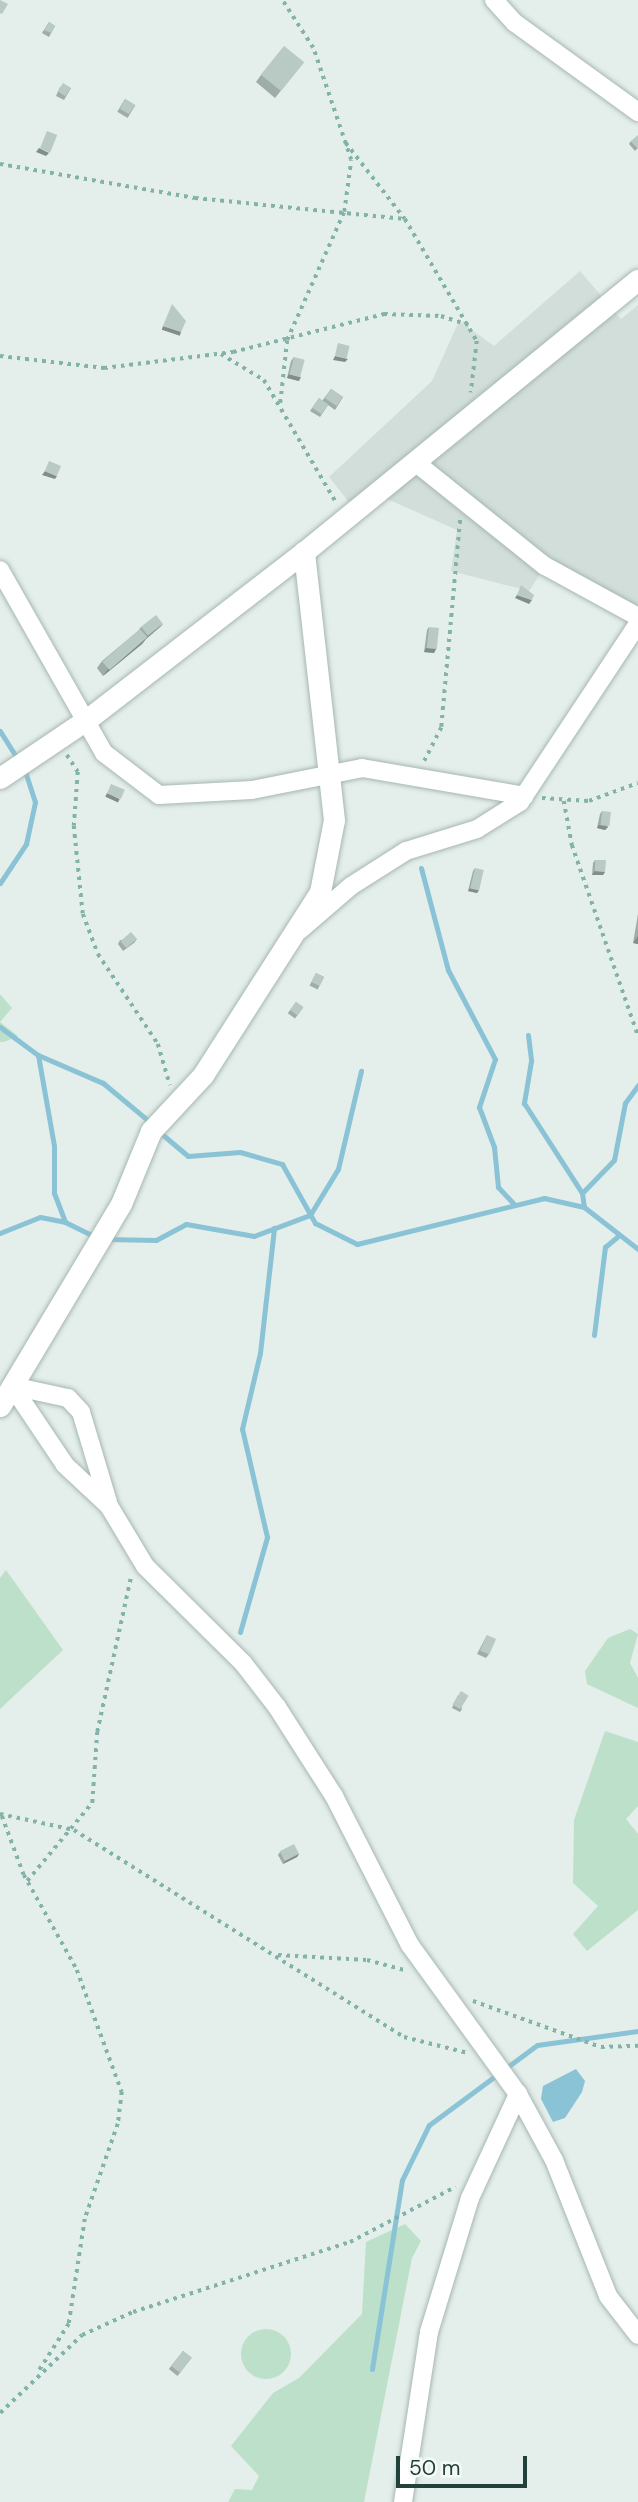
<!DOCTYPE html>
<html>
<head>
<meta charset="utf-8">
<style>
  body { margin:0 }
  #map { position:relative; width:638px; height:2502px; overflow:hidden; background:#e4eeeb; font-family:"DM Sans",sans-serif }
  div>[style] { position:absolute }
  .built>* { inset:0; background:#d2deda }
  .green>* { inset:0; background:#bce0c9 }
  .round { border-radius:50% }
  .water>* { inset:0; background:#8ac3d5 }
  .stream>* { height:5px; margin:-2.5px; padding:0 2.5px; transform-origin:2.5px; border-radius:2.5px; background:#8ac3d5 }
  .path>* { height:3.5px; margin-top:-1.75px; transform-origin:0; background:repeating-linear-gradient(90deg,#83b3a8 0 3.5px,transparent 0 8.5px) }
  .roads { filter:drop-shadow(0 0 2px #a6b7b3) drop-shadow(0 0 2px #a6b7b3) }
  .minor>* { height:18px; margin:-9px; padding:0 9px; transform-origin:9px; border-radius:9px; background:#fff }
  .tertiary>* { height:21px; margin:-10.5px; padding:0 10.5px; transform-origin:10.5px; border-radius:10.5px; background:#fff }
  .wall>* { inset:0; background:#9fada9; transform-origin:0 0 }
  .shaded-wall>* { inset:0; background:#828d89; transform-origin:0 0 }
  .building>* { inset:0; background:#b9c9c4; transform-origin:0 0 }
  span { translate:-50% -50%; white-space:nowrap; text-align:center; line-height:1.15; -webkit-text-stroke:5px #f5faf8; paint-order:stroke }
  .scale { position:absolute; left:396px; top:2456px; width:131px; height:32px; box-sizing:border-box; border:4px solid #22413b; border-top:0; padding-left:9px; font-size:21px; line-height:24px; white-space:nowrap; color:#22413b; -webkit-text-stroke:5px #f5faf8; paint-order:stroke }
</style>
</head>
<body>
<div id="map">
  <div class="built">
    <i style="clip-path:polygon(580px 271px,621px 319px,638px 305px,638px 617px,545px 567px,529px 591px,451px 571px,457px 530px,376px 494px,356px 511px,329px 477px,432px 381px,459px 321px,494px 346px)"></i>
  </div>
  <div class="green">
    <i style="clip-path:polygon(0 994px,12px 1008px,0 1022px,18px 1036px,4px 1042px,0 1042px)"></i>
    <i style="clip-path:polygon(6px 1570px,63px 1650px,0 1709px,0 1578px)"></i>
    <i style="clip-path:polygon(630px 1629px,638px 1634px,630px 1663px,638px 1678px,638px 1708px,587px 1684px,585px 1671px,608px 1638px)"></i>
    <i style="clip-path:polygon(605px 1731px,638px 1742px,638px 1806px,626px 1819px,638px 1834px,638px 1910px,587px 1951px,573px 1934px,598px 1906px,573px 1883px,574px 1820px)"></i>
    <i style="clip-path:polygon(405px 2224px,421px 2241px,412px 2258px,364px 2502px,228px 2502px,235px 2489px,252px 2490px,259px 2476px,231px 2446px,273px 2393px,299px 2378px,362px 2314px,366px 2242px)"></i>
    <i class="round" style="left:241px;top:2329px;width:50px;height:50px"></i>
  </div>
  <div class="water">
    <i style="clip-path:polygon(576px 2069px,585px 2081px,582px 2092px,565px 2118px,553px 2122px,541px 2099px,543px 2086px)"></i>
  </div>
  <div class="stream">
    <i style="left:0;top:731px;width:36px;rotate:58deg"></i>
    <i style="left:421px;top:868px;width:106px;rotate:75.2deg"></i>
    <i style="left:448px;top:970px;width:101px;rotate:62.2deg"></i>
    <i style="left:495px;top:1059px;width:51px;rotate:108.4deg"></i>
    <i style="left:479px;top:1107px;width:43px;rotate:69.4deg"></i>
    <i style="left:494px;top:1147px;width:40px;rotate:84.3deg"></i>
    <i style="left:498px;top:1187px;width:23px;rotate:47deg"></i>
    <i style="left:0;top:883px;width:47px;rotate:-56.3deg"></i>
    <i style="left:26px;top:844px;width:43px;rotate:-77.9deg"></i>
    <i style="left:35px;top:802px;width:35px;rotate:-108deg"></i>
    <i style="left:0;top:1027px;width:47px;rotate:36.4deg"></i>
    <i style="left:38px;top:1055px;width:92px;rotate:80deg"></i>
    <i style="left:54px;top:1146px;width:47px;rotate:90deg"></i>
    <i style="left:54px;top:1193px;width:31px;rotate:69deg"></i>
    <i style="left:65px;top:1222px;width:34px;rotate:26deg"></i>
    <i style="left:528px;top:1035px;width:26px;rotate:83deg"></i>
    <i style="left:531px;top:1061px;width:43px;rotate:99.5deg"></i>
    <i style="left:524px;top:1103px;width:107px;rotate:57.2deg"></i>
    <i style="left:582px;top:1193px;width:14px;rotate:82deg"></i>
    <i style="left:38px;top:1055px;width:71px;rotate:23.3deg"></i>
    <i style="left:103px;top:1083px;width:62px;rotate:39.8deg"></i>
    <i style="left:157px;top:1130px;width:40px;rotate:40deg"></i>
    <i style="left:188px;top:1156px;width:52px;rotate:-4.4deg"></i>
    <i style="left:240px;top:1152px;width:44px;rotate:15.9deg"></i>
    <i style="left:282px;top:1164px;width:68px;rotate:60.8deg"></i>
    <i style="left:315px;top:1223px;width:47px;rotate:26.6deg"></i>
    <i style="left:357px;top:1244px;width:193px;rotate:-13.8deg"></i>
    <i style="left:544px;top:1198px;width:41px;rotate:12.7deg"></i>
    <i style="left:584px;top:1207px;width:68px;rotate:37.9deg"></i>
    <i style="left:582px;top:1193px;width:46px;rotate:-45.9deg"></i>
    <i style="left:614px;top:1160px;width:58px;rotate:-79.1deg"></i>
    <i style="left:625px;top:1103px;width:22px;rotate:-54deg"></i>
    <i style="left:0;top:1233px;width:43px;rotate:-21.8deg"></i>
    <i style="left:40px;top:1217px;width:25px;rotate:11deg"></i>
    <i style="left:106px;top:1239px;width:50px;rotate:1.1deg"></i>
    <i style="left:156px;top:1240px;width:34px;rotate:-28deg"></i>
    <i style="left:186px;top:1224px;width:69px;rotate:10deg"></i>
    <i style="left:254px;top:1236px;width:60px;rotate:-20.6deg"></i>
    <i style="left:310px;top:1215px;width:54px;rotate:-58.7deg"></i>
    <i style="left:338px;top:1169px;width:101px;rotate:-76.8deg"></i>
    <i style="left:594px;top:1335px;width:89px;rotate:-82.9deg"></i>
    <i style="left:605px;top:1247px;width:16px;rotate:-40deg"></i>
    <i style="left:240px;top:1632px;width:99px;rotate:-74.1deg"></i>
    <i style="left:267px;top:1537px;width:111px;rotate:-103deg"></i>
    <i style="left:242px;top:1429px;width:78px;rotate:-76.7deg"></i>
    <i style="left:260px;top:1353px;width:126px;rotate:-83.6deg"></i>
    <i style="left:372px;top:2369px;width:191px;rotate:-81deg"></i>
    <i style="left:402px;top:2180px;width:61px;rotate:-63.9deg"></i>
    <i style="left:429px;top:2125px;width:134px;rotate:-36.5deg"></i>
    <i style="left:537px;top:2045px;width:102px;rotate:-7.9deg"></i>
  </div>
  <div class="path">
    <i style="left:346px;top:143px;width:96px;rotate:52.2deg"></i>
    <i style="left:0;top:164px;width:198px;rotate:9.9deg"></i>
    <i style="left:195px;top:198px;width:211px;rotate:5.7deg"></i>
    <i style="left:405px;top:219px;width:142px;rotate:59.5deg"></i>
    <i style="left:477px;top:341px;width:52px;rotate:96.6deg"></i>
    <i style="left:221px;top:354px;width:50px;rotate:31.2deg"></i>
    <i style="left:264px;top:380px;width:142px;rotate:59.5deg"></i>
    <i style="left:0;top:356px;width:105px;rotate:6.6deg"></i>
    <i style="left:104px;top:368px;width:130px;rotate:-7.1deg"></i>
    <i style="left:233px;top:352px;width:156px;rotate:-14.1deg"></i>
    <i style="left:384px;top:314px;width:57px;rotate:2deg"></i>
    <i style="left:441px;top:316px;width:29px;rotate:18deg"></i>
    <i style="left:280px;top:403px;width:63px;rotate:-83.7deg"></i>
    <i style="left:287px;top:340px;width:140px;rotate:-66deg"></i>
    <i style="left:344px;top:212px;width:52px;rotate:-82.3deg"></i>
    <i style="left:351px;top:160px;width:118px;rotate:-108.7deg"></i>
    <i style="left:313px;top:48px;width:57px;rotate:-122.9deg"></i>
    <i style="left:67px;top:755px;width:20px;rotate:57deg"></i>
    <i style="left:78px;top:772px;width:54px;rotate:94.2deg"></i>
    <i style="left:74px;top:826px;width:88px;rotate:84.2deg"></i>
    <i style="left:83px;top:914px;width:43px;rotate:69.4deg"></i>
    <i style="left:98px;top:954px;width:108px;rotate:56.3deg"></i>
    <i style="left:158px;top:1044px;width:43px;rotate:73.7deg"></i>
    <i style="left:424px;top:761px;width:38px;rotate:-63deg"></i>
    <i style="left:441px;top:727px;width:210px;rotate:-84.8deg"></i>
    <i style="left:542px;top:798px;width:47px;rotate:3.7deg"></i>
    <i style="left:589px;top:801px;width:52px;rotate:-20.2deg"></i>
    <i style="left:564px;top:801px;width:45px;rotate:79.7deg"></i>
    <i style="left:572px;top:845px;width:202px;rotate:70.9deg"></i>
    <i style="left:0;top:1814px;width:76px;rotate:12.2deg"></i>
    <i style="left:74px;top:1830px;width:390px;rotate:32.1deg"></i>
    <i style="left:404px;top:2037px;width:66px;rotate:14deg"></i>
    <i style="left:2px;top:1816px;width:63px;rotate:69.6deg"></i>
    <i style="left:24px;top:1875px;width:109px;rotate:60.8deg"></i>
    <i style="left:77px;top:1970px;width:130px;rotate:69.8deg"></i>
    <i style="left:122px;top:2092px;width:32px;rotate:97deg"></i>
    <i style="left:118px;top:2124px;width:101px;rotate:109.2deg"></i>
    <i style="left:85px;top:2219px;width:106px;rotate:98.7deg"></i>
    <i style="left:69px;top:2324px;width:59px;rotate:122.6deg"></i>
    <i style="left:27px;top:1881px;width:102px;rotate:-50.2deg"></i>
    <i style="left:92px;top:1803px;width:71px;rotate:-86deg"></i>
    <i style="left:97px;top:1732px;width:160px;rotate:-77.7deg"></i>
    <i style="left:278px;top:1955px;width:89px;rotate:3.2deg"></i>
    <i style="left:367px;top:1960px;width:42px;rotate:15deg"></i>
    <i style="left:473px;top:2001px;width:136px;rotate:19.8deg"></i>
    <i style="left:601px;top:2047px;width:37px;rotate:-2deg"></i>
    <i style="left:0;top:2413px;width:113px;rotate:-43.6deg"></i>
    <i style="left:82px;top:2335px;width:56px;rotate:-24.3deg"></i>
    <i style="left:133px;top:2312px;width:228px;rotate:-17.9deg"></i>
    <i style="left:350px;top:2242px;width:119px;rotate:-27.6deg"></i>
  </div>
  <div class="roads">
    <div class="minor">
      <i style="left:494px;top:0;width:31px;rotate:48deg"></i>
      <i style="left:515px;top:23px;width:152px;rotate:35.9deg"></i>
      <i style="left:415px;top:462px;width:166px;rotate:38.7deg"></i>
      <i style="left:545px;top:566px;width:106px;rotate:28.7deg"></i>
      <i style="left:0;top:570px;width:210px;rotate:60.4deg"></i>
      <i style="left:104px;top:753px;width:69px;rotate:37.4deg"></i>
      <i style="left:159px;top:795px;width:93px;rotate:-3.1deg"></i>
      <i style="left:252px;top:790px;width:112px;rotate:-11.3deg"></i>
      <i style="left:362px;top:768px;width:165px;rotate:9.7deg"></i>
      <i style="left:300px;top:930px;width:67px;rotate:-40.8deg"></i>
      <i style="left:351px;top:886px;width:65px;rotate:-32.5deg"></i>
      <i style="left:406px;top:851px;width:74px;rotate:-17.2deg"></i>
      <i style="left:477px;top:829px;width:51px;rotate:-32.1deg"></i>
      <i style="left:520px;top:802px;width:214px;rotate:-56.5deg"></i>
      <i style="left:12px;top:1386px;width:95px;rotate:56.1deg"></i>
      <i style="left:65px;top:1465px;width:60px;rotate:43deg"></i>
      <i style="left:109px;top:1506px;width:70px;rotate:59deg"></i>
      <i style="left:145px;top:1566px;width:138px;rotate:44.7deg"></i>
      <i style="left:243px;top:1663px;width:56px;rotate:52.3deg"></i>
      <i style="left:277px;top:1707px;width:106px;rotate:57.4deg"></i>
      <i style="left:334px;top:1796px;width:167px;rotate:63deg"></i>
      <i style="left:410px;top:1945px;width:184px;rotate:54.1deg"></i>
      <i style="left:518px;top:2094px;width:75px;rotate:61.4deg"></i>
      <i style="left:554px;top:2160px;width:146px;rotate:68.3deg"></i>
      <i style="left:608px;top:2296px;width:49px;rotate:52.4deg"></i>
      <i style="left:12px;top:1386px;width:57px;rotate:12.1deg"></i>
      <i style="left:68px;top:1398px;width:19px;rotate:47deg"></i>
      <i style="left:81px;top:1412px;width:94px;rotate:73.3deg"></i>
      <i style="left:403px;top:2502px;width:172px;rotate:-81.3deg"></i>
      <i style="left:429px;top:2332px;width:140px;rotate:-73deg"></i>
      <i style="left:470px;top:2198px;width:115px;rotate:-65.2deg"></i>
    </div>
    <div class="tertiary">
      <i style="left:0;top:778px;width:107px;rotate:-34deg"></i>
      <i style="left:89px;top:718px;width:272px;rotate:-37.7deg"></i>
      <i style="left:304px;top:552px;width:431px;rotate:-39.2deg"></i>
      <i style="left:0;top:1406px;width:235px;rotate:-59.1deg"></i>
      <i style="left:121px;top:1204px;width:79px;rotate:-67.7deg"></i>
      <i style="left:151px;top:1131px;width:76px;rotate:-47.1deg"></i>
      <i style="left:203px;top:1075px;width:217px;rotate:-57.4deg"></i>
      <i style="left:320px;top:892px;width:73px;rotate:-79deg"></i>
      <i style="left:334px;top:820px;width:270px;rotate:-96.4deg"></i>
    </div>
  </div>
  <div class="wall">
    <i style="clip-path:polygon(49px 22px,55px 26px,49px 37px,42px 33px)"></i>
    <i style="clip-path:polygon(304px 62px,275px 98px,256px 82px,261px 75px)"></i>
    <i style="clip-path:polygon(60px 87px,71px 88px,64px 100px,56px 96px)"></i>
    <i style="left:125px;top:99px;width:12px;height:15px;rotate:31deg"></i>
    <i style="clip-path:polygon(631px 141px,638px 148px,635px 151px,629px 144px)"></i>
    <i style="clip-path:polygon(294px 357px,299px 381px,287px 378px,291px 361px)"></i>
    <i style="clip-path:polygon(331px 389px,343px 397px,335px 410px,328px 405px,320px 417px,310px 411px,319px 398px,322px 401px)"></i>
    <i style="clip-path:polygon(163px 624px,160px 627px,146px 639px,142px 644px,103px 676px,97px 668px,102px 661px,138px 631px,141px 627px)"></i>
    <i style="clip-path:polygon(429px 627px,436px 649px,434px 653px,424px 652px,427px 630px)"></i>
    <i style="clip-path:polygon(602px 811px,608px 827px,605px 830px,597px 828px,600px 814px)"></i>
    <i style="clip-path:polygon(595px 860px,605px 872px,603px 875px,592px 875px,593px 863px)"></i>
    <i style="clip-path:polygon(475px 868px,479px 890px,477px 893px,468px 891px,473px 871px)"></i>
    <i style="clip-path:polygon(638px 914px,638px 944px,633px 943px)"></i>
    <i style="clip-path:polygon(137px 939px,134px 943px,123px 951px,118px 944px,120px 940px)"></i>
    <i style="left:316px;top:973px;width:9px;height:14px;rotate:27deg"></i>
    <i style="left:296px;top:1002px;width:9px;height:14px;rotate:36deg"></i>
    <i style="clip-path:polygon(487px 1635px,489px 1654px,486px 1658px,477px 1654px)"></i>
    <i style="clip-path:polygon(458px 1695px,462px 1709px,460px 1712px,452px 1708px)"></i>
    <i style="clip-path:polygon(280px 1852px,299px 1854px,297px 1857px,283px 1864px,278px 1855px)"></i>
    <i style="left:183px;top:2351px;width:11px;height:23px;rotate:38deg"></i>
  </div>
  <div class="shaded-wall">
    <i style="clip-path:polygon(39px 148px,49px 153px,46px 156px,36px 152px)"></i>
    <i style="left:163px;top:326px;width:19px;height:4px;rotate:18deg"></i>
    <i style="clip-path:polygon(335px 356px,348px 359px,345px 362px,333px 360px)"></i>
    <i style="clip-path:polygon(289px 374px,301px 377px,299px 381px,287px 378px)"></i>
    <i style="clip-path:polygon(45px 471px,57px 476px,55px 479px,42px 475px)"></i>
    <i style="clip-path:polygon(517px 595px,532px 600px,529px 604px,515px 598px)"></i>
    <i style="clip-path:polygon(163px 624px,160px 627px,146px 639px,142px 644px,103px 676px,108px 669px)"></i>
    <i style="clip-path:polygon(426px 648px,436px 649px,434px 653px,424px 652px)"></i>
    <i style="left:107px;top:793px;width:14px;height:4px;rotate:25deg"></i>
    <i style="clip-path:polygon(599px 825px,608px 827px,605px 830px,597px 828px)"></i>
    <i style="clip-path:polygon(595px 871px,605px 872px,603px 875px,592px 875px)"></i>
    <i style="clip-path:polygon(470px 888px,479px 890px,477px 893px,468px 891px)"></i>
    <i style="clip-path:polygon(638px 936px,638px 944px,633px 943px)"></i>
    <i style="clip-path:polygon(299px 1854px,297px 1857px,283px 1864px,285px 1861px)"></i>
  </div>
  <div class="building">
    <i style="clip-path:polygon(0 0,8px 4px,2px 14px,0 13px)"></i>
    <i style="clip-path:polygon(49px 22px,55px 26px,51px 33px,44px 30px)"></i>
    <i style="left:284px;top:46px;width:26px;height:37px;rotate:39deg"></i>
    <i style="left:63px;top:83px;width:9px;height:10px;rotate:32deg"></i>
    <i style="clip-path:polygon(125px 99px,135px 105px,129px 114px,120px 109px)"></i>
    <i style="left:47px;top:131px;width:11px;height:19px;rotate:22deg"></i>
    <i style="clip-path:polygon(638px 135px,638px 147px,637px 147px,631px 141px)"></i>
    <i style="clip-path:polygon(172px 304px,186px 321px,181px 332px,163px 326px)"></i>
    <i style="left:338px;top:343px;width:12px;height:13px;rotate:14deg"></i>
    <i style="left:294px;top:357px;width:11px;height:18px;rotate:15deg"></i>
    <i style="left:331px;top:389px;width:14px;height:11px;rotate:34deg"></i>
    <i style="left:319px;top:398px;width:11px;height:12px;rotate:34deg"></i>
    <i style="left:49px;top:461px;width:13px;height:11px;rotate:23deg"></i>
    <i style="clip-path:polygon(521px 585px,534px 595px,532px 600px,517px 595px)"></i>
    <i style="left:156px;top:615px;width:11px;height:19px;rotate:52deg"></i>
    <i style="left:429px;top:627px;width:10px;height:21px;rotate:6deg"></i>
    <i style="left:140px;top:629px;width:11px;height:50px;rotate:49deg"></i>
    <i style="left:111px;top:784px;width:15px;height:10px;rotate:23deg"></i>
    <i style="left:602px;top:811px;width:9px;height:14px;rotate:6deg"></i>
    <i style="clip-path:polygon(595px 860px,606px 860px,605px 872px,595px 871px)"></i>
    <i style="left:475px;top:868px;width:9px;height:21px;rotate:13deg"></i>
    <i style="left:131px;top:932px;width:9px;height:14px;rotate:49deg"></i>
    <i style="left:316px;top:973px;width:9px;height:10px;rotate:27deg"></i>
    <i style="left:296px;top:1002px;width:9px;height:10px;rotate:36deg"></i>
    <i style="left:487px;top:1635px;width:10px;height:17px;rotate:24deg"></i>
    <i style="left:461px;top:1691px;width:9px;height:16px;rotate:32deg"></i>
    <i style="left:294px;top:1844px;width:11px;height:16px;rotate:63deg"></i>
    <i style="left:183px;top:2351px;width:11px;height:19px;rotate:38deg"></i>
  </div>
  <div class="scale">50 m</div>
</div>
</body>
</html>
